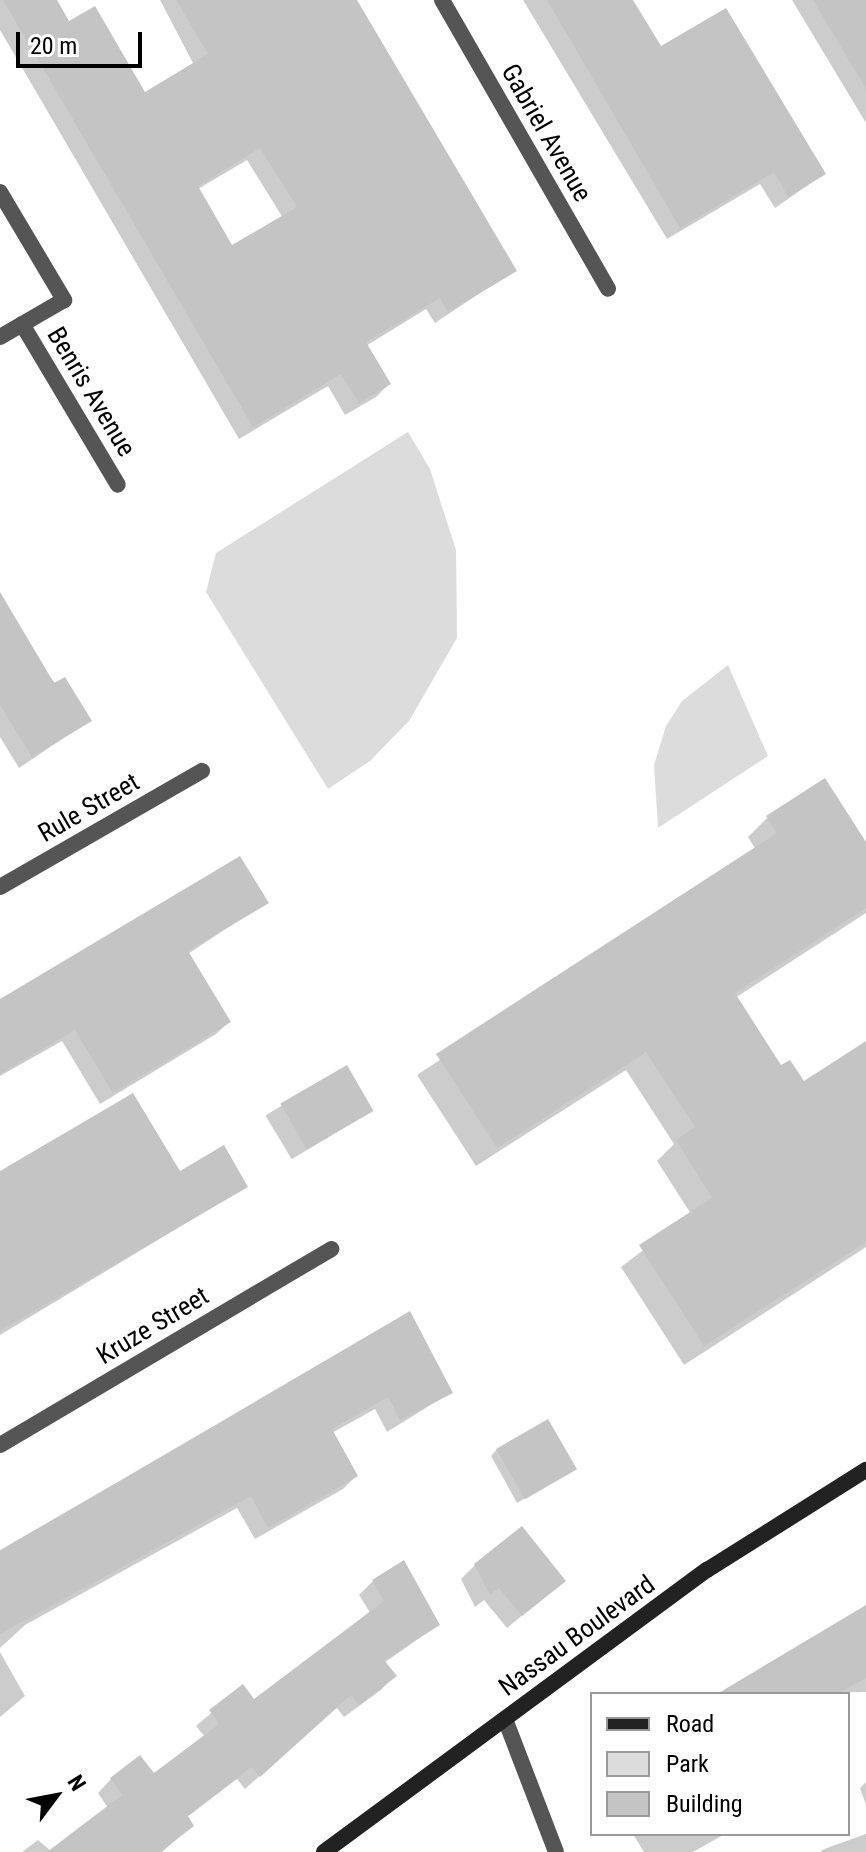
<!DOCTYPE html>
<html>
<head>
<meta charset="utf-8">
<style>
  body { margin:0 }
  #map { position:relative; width:866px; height:1852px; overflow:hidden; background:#fff; font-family:"Roboto Condensed",sans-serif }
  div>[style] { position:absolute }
  .green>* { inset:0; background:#dcdcdc }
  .shadow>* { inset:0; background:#0003; transform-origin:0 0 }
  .building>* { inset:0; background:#c4c4c4; transform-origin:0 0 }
  .street>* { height:16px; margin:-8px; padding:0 8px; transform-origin:8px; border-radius:8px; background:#555 }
  .secondary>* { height:16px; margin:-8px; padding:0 8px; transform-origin:8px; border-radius:8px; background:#222 }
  span { translate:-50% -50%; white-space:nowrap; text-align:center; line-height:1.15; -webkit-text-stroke:6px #fff; paint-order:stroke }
  .street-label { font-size:26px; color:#000 }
  .legend { position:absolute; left:590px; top:1692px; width:260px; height:144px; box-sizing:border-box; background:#fff; border:2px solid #999; margin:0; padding:10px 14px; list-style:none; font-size:24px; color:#000 }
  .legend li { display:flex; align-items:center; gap:16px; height:40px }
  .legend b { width:40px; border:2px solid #999 }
  .north { position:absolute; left:16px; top:1756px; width:80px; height:80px; -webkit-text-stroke:6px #fff; paint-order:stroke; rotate:58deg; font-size:22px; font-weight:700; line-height:32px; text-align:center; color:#000 }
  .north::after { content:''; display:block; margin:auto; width:28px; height:36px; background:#000; clip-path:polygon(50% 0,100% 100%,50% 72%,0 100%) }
  .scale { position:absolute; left:16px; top:32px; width:126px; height:36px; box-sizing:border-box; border:4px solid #000; border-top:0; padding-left:10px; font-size:24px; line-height:28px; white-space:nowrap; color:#000; -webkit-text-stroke:6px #fff; paint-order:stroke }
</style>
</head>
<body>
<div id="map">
  <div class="green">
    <i style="clip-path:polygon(408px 432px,430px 469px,456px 550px,457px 638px,409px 721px,370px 761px,328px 789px,206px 592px,216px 553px)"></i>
    <i style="clip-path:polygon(728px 665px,768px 756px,658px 828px,654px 765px,666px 726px,682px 701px)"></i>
  </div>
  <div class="shadow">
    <i style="clip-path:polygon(evenodd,0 0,54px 0,69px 24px,145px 94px,194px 65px,160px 0,356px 0,515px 270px,435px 323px,426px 309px,366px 346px,389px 384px,376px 397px,345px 415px,328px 386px,239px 439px,0 30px,0 0,247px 160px,283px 218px,232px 248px,198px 189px,247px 160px)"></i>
    <i style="clip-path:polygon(523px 0,631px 0,660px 49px,824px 174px,775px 208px,760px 184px,667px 239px)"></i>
    <i style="clip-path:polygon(792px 0,866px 0,866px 123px)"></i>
    <i style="clip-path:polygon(0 621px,89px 721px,19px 768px,0 737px)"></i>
    <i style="clip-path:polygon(768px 817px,866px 846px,866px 913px,735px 998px,781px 1068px,803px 1084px,866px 1044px,866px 1247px,684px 1365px,621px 1267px,691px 1214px,657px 1161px,674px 1144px,626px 1070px,476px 1166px,417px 1075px,756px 850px,748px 837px)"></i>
    <i style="clip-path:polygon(266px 902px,188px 954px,229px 1022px,216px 1034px,100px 1104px,62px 1041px,0 1076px,0 1010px)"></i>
    <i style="left:346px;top:1067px;width:51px;height:94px;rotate:59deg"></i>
    <i style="clip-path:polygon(0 1171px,179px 1174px,246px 1187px,0 1335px)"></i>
    <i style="clip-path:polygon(409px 1314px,450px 1393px,387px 1432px,375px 1409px,332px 1433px,356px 1476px,343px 1489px,255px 1539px,237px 1508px,25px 1625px,0 1648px,0 1550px)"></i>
    <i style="clip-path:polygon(497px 1449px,574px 1469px,517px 1503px,491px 1456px)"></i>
    <i style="clip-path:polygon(475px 1565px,563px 1581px,507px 1628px,484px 1600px,475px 1607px,461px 1579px)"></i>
    <i style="clip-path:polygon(373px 1581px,438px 1625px,384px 1663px,394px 1676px,381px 1690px,344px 1717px,336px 1707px,245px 1789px,237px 1779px,187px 1817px,192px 1826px,162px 1852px,22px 1852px,38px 1840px,51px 1851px,108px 1808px,98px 1793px,111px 1779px,154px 1776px,205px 1737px,196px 1726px,242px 1687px,254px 1702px,371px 1614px,359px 1595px)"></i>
    <i style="clip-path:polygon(866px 1608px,866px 1692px,721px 1694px)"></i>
    <i style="clip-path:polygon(0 1652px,25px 1696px,0 1717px)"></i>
    <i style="clip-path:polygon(866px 1782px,866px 1805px,860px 1788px)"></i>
    <i style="clip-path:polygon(633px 1834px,725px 1834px,693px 1852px,644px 1852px)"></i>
    <i style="clip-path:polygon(866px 1834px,866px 1852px,820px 1852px,824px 1849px)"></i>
  </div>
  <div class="building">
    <i style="clip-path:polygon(evenodd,3px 0,57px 0,69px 21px,95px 6px,145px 92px,208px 54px,176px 0,357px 0,517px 271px,448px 312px,440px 298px,366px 342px,391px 384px,359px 403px,341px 374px,253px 427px,3px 0,260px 148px,297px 207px,232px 245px,198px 186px,260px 148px)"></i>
    <i style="clip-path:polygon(547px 0,633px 0,661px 46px,726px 8px,826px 174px,788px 197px,774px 172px,680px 228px)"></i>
    <i style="clip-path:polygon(813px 0,866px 0,866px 89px)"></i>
    <i style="clip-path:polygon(0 592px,54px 683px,65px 677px,92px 721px,32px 757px,0 705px)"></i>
    <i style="clip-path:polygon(825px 778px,866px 842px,866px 908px,735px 993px,781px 1065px,790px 1060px,804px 1081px,866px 1041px,866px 1242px,704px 1346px,639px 1245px,712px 1198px,676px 1140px,695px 1127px,646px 1052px,497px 1148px,436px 1054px,777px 833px,766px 816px)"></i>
    <i style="clip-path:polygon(240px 856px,269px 903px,188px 951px,231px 1022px,113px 1093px,75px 1030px,0 1074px,0 999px)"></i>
    <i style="left:347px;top:1065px;width:53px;height:77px;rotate:60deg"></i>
    <i style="clip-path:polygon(133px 1093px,180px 1171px,224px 1145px,248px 1187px,0 1331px,0 1171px)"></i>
    <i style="clip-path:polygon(410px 1311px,453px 1393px,400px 1420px,388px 1397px,332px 1429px,358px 1476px,268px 1528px,251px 1496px,0 1634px,0 1551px)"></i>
    <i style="left:548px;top:1419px;width:58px;height:60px;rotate:60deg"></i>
    <i style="clip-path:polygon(522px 1526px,566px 1581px,522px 1616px,499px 1588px,490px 1595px,474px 1564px)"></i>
    <i style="clip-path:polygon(404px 1560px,440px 1625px,384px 1660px,397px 1676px,359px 1705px,351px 1695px,260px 1777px,251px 1767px,188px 1816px,194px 1826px,160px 1852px,47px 1852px,122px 1795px,110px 1778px,140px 1755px,154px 1773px,219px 1724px,209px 1710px,243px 1684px,254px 1699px,384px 1601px,372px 1580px)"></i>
    <i style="clip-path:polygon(866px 1605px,866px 1678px,837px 1694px,717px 1694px)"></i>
  </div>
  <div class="street">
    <i style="left:442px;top:0;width:333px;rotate:60.1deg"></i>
    <i style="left:0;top:192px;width:126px;rotate:59.3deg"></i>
    <i style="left:64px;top:300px;width:74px;rotate:150deg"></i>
    <i style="left:22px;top:324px;width:187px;rotate:59.2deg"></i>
    <i style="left:0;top:887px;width:233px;rotate:-29.9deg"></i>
    <i style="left:0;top:1445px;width:385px;rotate:-30.6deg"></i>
    <i style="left:505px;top:1719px;width:142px;rotate:69deg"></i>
  </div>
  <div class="secondary">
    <i style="left:324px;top:1852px;width:476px;rotate:-36.4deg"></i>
    <i style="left:707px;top:1570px;width:188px;rotate:-32.2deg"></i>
  </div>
  <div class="street-label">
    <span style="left:546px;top:133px;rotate:60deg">Gabriel Avenue</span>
    <span style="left:91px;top:392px;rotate:59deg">Benris Avenue</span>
    <span style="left:89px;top:808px;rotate:-30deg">Rule Street</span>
    <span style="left:153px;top:1326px;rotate:-31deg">Kruze Street</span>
    <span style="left:577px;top:1636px;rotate:-36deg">Nassau Boulevard</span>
  </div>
  <ul class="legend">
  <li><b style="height:10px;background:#222"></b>Road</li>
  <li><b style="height:22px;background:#dcdcdc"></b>Park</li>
  <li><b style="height:22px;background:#c4c4c4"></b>Building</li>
  </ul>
  <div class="north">N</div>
  <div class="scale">20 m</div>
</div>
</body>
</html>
